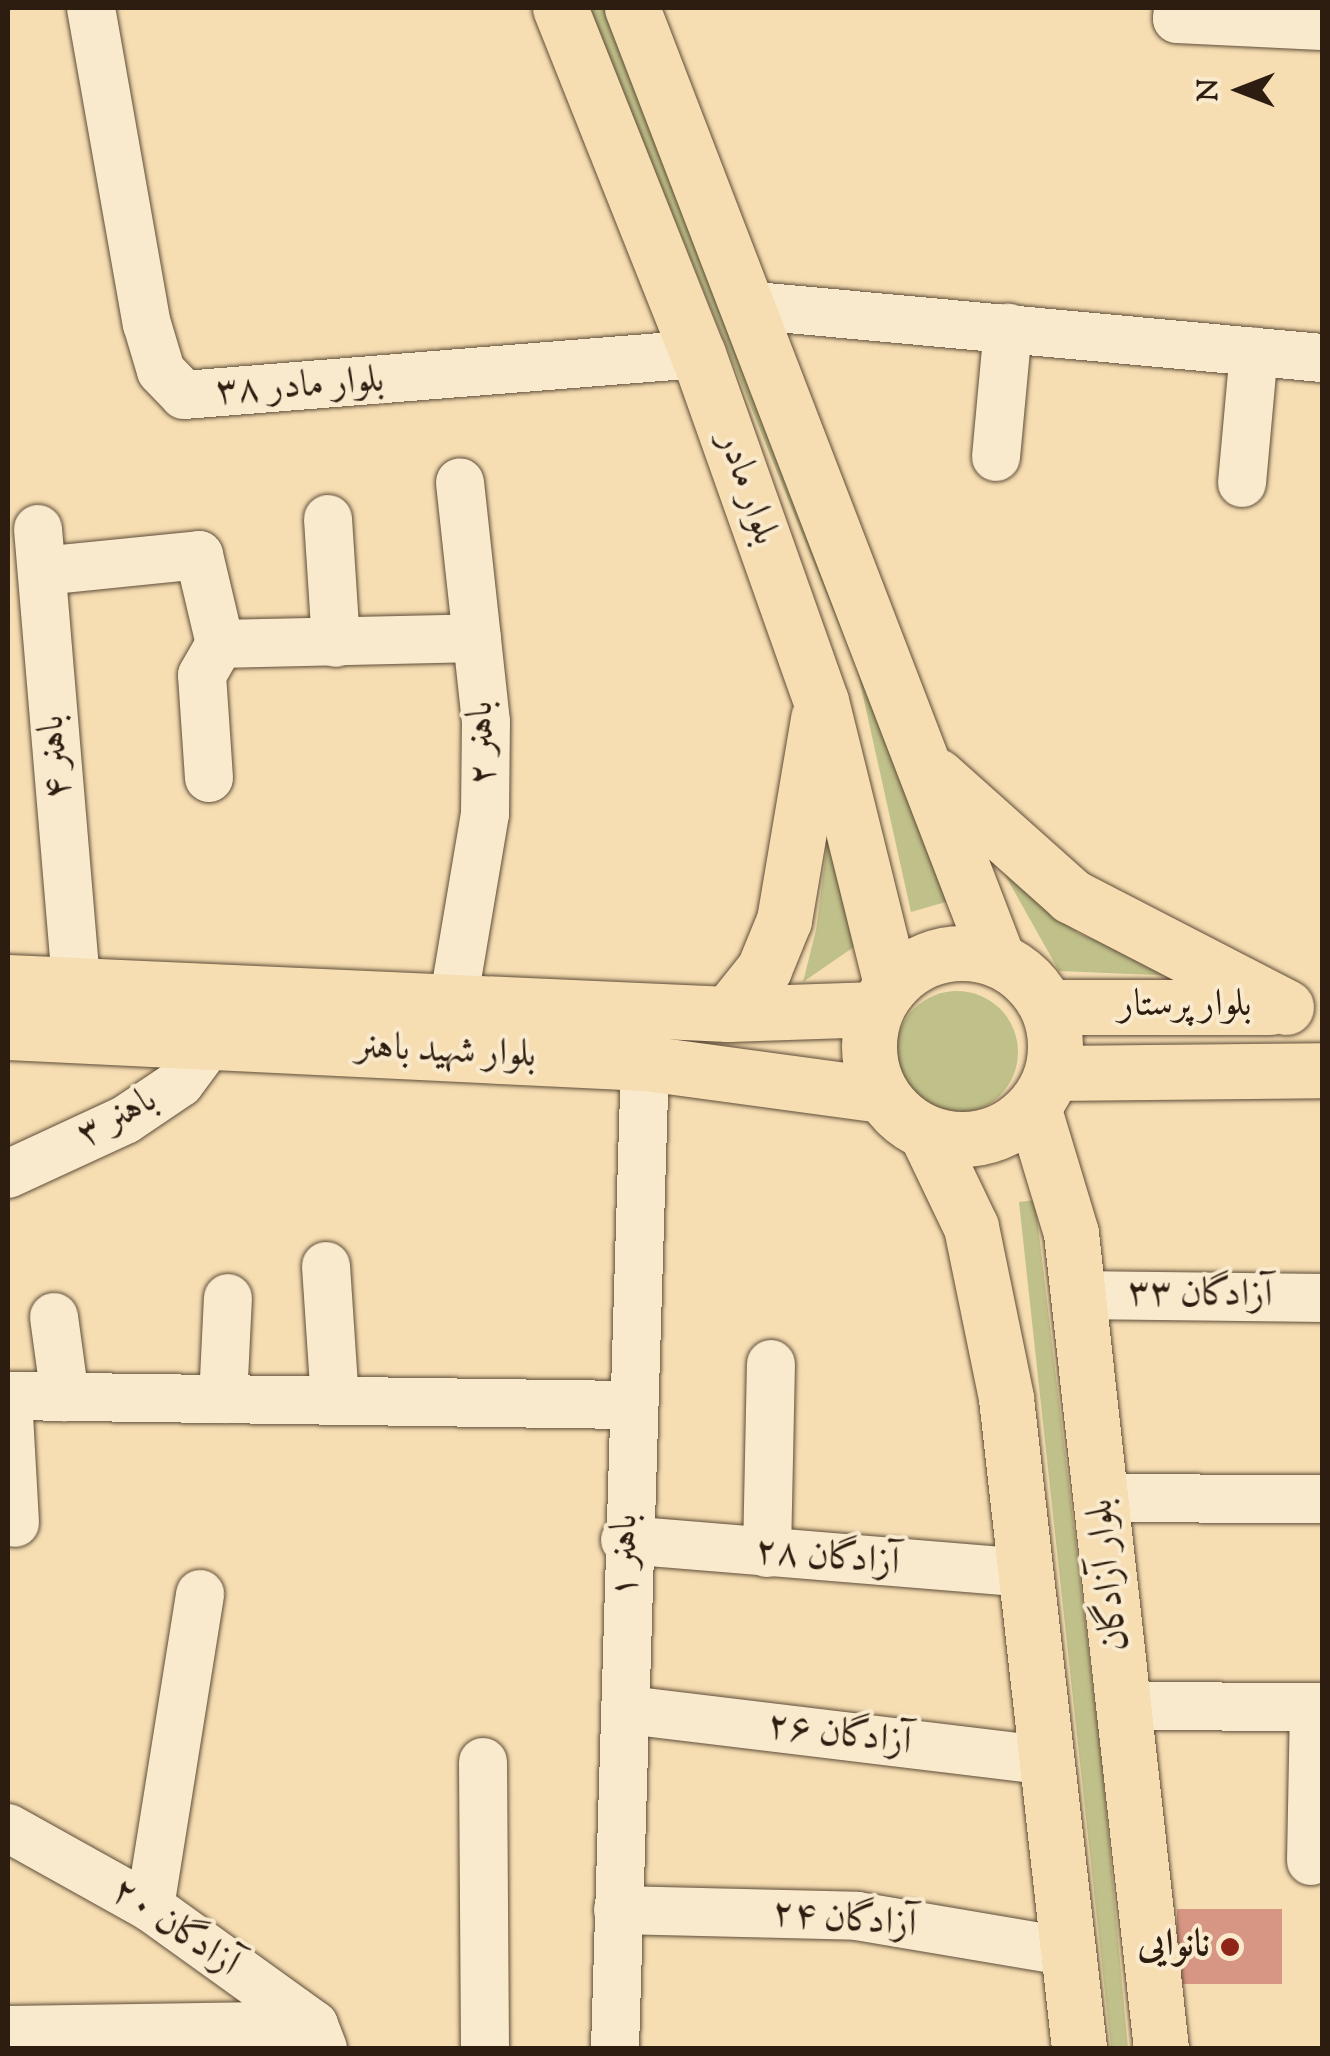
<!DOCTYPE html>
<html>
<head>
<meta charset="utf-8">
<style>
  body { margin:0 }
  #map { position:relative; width:1330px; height:2056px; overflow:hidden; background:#f6ddb2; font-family:"Sorts Mill Goudy",Amiri,serif }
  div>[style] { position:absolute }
  .green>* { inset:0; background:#c0c08a }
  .round { border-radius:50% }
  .building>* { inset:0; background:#d79583; transform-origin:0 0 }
  .roads { filter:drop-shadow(0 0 2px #5e4d38) drop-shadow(0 0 2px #5e4d38) }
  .minor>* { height:48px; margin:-24px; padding:0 24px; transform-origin:24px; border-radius:24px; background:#f9e9cd }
  .major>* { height:55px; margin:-27.5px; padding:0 27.5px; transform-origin:27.5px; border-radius:27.5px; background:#f6ddb2 }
  .major>.ring { margin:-27.5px; padding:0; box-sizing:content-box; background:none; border:55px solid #f6ddb2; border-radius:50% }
  .dots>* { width:28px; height:28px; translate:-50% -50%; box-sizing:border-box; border:5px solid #f9e9cd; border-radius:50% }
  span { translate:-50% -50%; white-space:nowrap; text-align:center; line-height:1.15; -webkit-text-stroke:8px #f9e9cd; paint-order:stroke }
  .street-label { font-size:38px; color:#2c1d10 }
  .poi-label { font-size:38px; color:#2c1d10; font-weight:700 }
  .right { translate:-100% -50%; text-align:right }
  .frame { position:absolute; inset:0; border:10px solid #2c1d10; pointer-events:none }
  .north { position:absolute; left:1190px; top:40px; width:100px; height:100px; -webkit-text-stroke:8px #f9e9cd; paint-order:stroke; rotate:270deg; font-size:28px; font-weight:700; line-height:40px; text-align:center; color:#2c1d10 }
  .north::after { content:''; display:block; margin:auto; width:35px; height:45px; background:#2c1d10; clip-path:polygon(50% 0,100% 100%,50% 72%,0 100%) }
</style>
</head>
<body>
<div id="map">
  <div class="green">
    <i style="clip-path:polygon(589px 8px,604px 8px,866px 651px,956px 899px,911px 912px,857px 669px)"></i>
    <i style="clip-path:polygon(834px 791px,861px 942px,803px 982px,816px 930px)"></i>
    <i style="clip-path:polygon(1004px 873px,1078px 933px,1180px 976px,1059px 971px)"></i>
    <i class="round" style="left:896px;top:991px;width:122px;height:122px"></i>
    <i style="clip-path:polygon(1035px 1200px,1102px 1765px,1128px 2048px,1111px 2048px,1019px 1202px)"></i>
  </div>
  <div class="building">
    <i style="left:1177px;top:1909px;width:105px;height:75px"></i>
  </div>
  <div class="roads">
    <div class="minor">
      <i style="left:91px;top:8px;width:321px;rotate:80deg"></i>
      <i style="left:147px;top:324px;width:49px;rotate:73.4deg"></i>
      <i style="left:161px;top:371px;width:33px;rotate:46deg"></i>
      <i style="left:184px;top:395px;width:516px;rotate:-4.56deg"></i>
      <i style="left:1178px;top:8px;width:11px;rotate:95deg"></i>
      <i style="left:1177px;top:19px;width:145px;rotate:2.8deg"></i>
      <i style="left:745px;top:305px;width:579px;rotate:5.25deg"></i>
      <i style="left:996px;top:457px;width:130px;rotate:-84.7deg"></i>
      <i style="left:1242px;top:483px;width:132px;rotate:-84.8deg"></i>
      <i style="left:328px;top:519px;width:124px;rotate:86.3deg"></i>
      <i style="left:38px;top:529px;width:458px;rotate:85.2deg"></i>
      <i style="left:42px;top:571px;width:158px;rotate:-5.8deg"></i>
      <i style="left:199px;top:555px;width:91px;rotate:76.7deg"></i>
      <i style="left:220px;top:644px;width:257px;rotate:-1.3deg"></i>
      <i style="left:209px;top:778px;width:103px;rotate:-93.9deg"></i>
      <i style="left:202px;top:675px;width:36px;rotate:-60deg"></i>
      <i style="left:453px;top:1003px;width:192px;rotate:-80.4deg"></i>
      <i style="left:485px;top:814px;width:92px;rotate:-89.4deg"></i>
      <i style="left:486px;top:722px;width:241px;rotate:-96.2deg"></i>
      <i style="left:8px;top:1174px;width:129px;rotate:-24.8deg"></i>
      <i style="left:125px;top:1120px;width:66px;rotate:-33.9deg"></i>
      <i style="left:180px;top:1083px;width:52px;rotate:-53.6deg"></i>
      <i style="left:326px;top:1266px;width:134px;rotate:86.2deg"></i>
      <i style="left:1078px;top:1295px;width:244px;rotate:0.7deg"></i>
      <i style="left:54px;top:1317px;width:81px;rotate:82.2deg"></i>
      <i style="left:8px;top:1396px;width:621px;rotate:0.83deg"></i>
      <i style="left:8px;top:1397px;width:126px;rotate:86.8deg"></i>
      <i style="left:223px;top:1399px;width:101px;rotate:-87.2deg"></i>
      <i style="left:1102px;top:1498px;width:220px;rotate:0.3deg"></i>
      <i style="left:625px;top:1540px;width:405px;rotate:4.7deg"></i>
      <i style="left:767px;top:1553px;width:189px;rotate:-88.8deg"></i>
      <i style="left:1124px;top:1706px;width:198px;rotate:0.3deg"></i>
      <i style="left:628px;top:1710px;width:425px;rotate:6.9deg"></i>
      <i style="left:483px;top:1762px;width:286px;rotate:89.6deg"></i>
      <i style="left:8px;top:1828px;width:162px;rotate:29.1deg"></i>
      <i style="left:150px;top:1907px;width:202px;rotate:35.7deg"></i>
      <i style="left:314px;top:2025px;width:25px;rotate:69deg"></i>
      <i style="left:1311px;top:1861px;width:154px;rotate:-88.9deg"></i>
      <i style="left:150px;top:1907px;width:317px;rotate:-80.9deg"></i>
      <i style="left:618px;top:1910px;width:239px;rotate:1.4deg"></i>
      <i style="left:857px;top:1916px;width:215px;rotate:9.6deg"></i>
      <i style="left:8px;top:2030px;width:306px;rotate:-0.9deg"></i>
      <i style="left:615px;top:2048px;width:985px;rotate:-88.26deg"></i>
    </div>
    <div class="major">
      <i style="left:560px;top:8px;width:373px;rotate:68.3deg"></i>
      <i style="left:698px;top:354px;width:368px;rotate:70.5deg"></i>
      <i style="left:821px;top:701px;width:292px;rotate:76.1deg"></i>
      <i style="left:632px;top:8px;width:1020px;rotate:68.97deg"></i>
      <i style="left:937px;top:776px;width:180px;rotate:41.8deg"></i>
      <i style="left:1071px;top:896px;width:242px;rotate:27.3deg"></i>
      <i class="ring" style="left:869px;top:953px;width:131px;height:131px"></i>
      <i style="left:8px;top:982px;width:721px;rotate:2.54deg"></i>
      <i style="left:728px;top:1014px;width:148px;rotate:-1.9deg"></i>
      <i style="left:1047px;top:1007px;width:223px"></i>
      <i style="left:728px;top:1014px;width:58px;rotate:-51.3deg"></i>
      <i style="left:764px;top:969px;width:53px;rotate:-67.8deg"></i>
      <i style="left:784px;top:920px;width:205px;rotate:-80.4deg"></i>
      <i style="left:8px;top:1032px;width:638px;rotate:2.79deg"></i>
      <i style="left:645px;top:1063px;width:239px;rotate:7.7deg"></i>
      <i style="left:1052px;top:1073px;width:270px;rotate:-0.6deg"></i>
      <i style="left:1033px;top:1107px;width:132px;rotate:73.2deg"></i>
      <i style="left:1071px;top:1233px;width:820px;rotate:83.7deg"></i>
      <i style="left:926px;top:1133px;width:104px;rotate:64.4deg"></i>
      <i style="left:971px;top:1227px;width:175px;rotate:78.4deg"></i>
      <i style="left:1006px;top:1398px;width:654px;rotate:83.59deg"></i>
    </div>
  </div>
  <div class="dots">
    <i style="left:1230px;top:1947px;background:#8f2418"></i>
  </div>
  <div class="street-label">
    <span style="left:300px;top:388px;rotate:-4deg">بلوار مادر ۳۸</span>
    <span style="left:746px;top:489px;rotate:71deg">بلوار مادر</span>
    <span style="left:484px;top:743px;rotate:-92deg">باهنر ۲</span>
    <span style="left:57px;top:757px;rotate:-95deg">باهنر ۴</span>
    <span style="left:1185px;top:1007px">بلوار پرستار</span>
    <span style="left:446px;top:1053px;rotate:3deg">بلوار شهید باهنر</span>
    <span style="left:118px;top:1119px;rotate:-29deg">باهنر ۳</span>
    <span style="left:1200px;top:1296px;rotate:1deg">آزادگان ۳۳</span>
    <span style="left:627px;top:1556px;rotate:-90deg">باهنر ۱</span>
    <span style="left:827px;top:1559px;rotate:5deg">آزادگان ۲۸</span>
    <span style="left:1110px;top:1575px;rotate:-96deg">بلوار آزادگان</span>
    <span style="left:839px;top:1736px;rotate:7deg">آزادگان ۲۶</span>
    <span style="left:844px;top:1921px;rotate:5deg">آزادگان ۲۴</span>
    <span style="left:174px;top:1929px;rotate:34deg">آزادگان ۲۰</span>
  </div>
  <div class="poi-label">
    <span class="right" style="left:1210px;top:1947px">نانوایی</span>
  </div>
  <div class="frame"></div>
  <div class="north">N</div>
</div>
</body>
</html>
